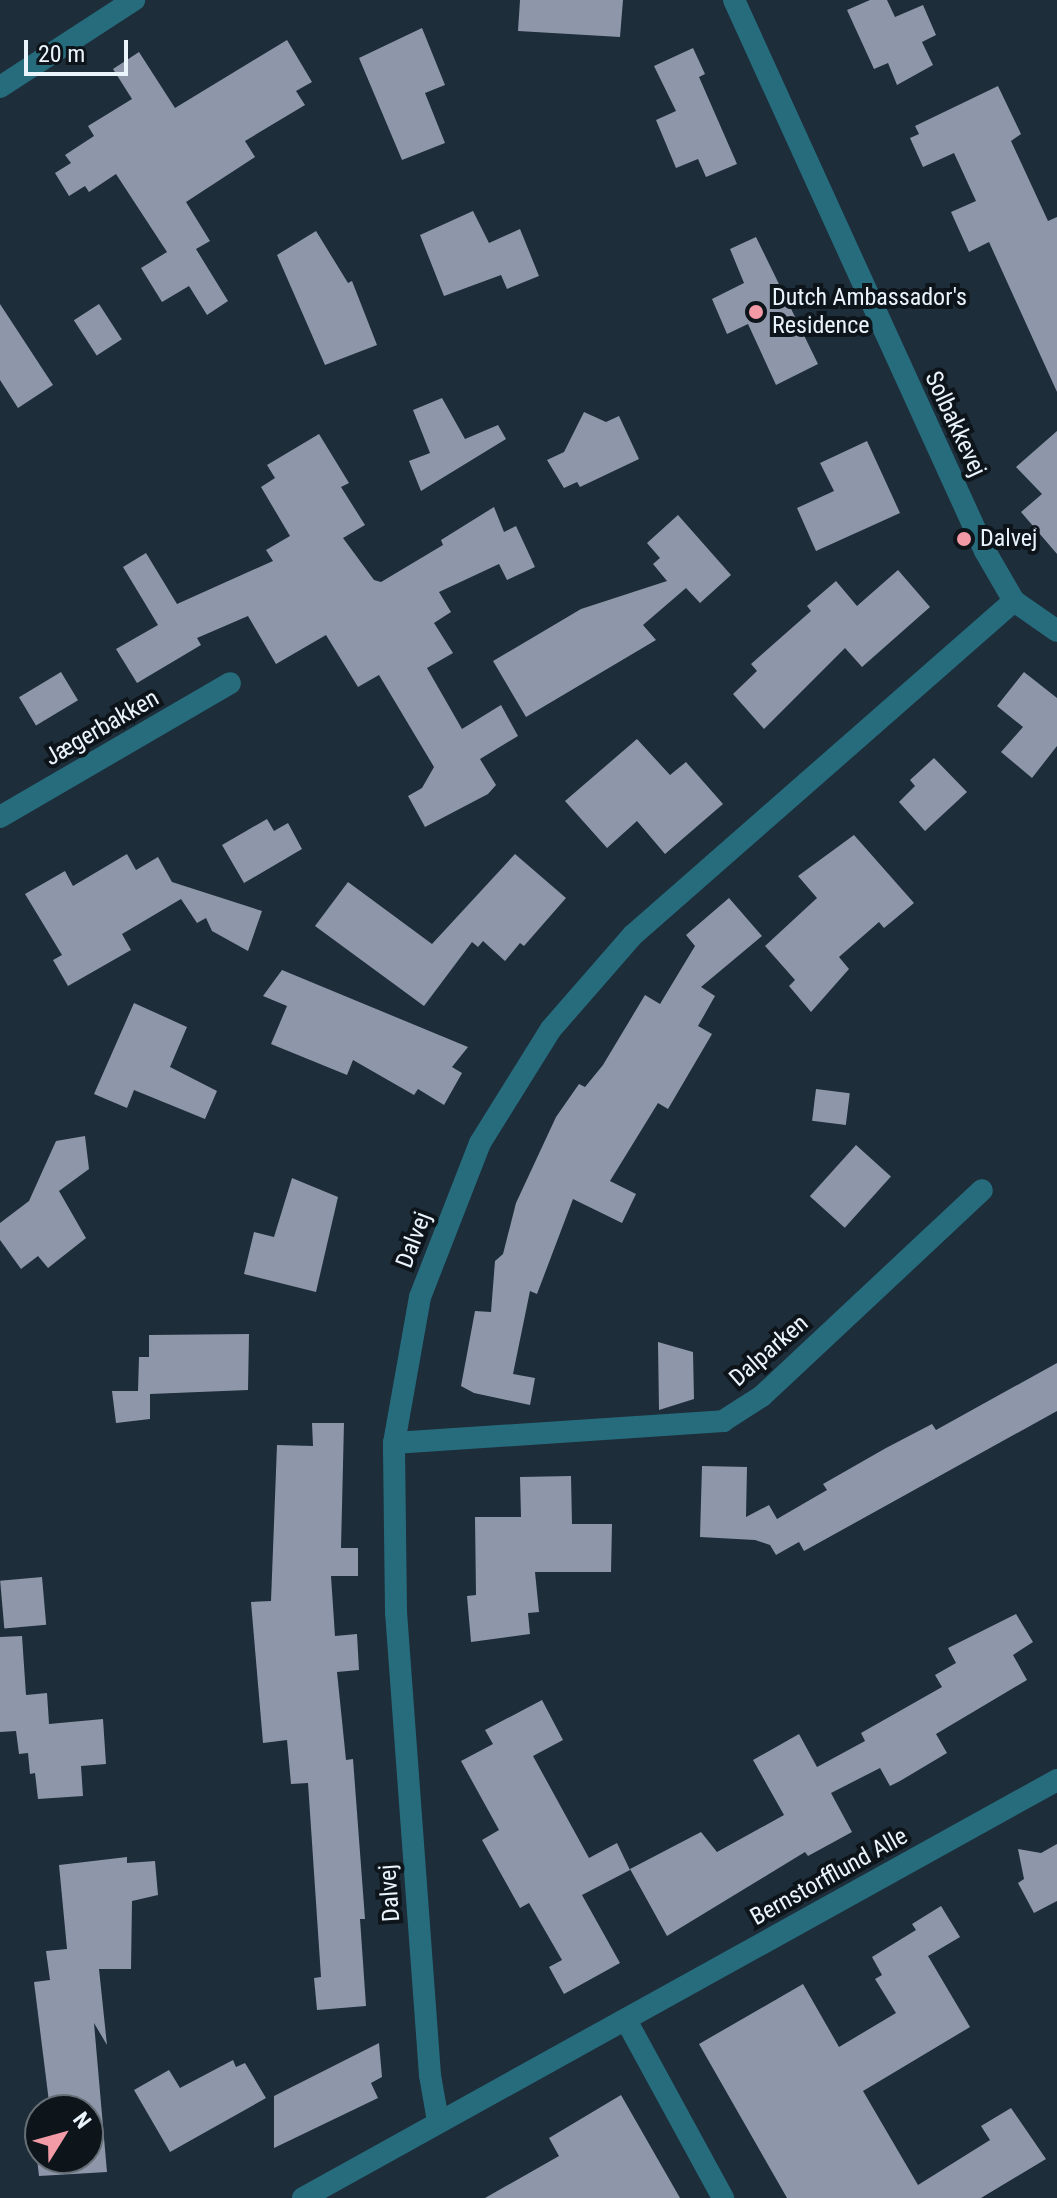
<!DOCTYPE html>
<html>
<head>
<meta charset="utf-8">
<style>
  body { margin:0 }
  #map { position:relative; width:1057px; height:2198px; overflow:hidden; background:#1d2d39; font-family:"Roboto Condensed",sans-serif }
  div>[style] { position:absolute }
  .building>* { inset:0; background:#8e96aa; transform-origin:0 0 }
  .minor>* { height:22px; margin:-11px; padding:0 11px; transform-origin:11px; border-radius:11px; background:#266c7d }
  .dots>* { width:22px; height:22px; translate:-50% -50%; box-sizing:border-box; border:4px solid #0d141a; border-radius:50% }
  span { translate:-50% -50%; white-space:nowrap; text-align:center; line-height:1.15; -webkit-text-stroke:8px #0d141a; paint-order:stroke }
  .poi-label { font-size:24px; color:#eaf4fc }
  .left { translate:0 -50%; text-align:left }
  .street-label { font-size:24px; color:#eaf4fc }
  .north { position:absolute; left:24px; top:2094px; width:80px; height:80px; box-sizing:border-box; background:#0d141a; border:2px solid #656e74; border-radius:50%; rotate:53deg; font-size:22px; font-weight:700; line-height:32px; text-align:center; color:#eaf4fc }
  .north::after { content:''; display:block; margin:auto; width:28px; height:36px; background:#f39aa7; clip-path:polygon(50% 0,100% 100%,50% 72%,0 100%) }
  .scale { position:absolute; left:24px; top:40px; width:104px; height:36px; box-sizing:border-box; border:4px solid #eaf4fc; border-top:0; padding-left:10px; font-size:24px; line-height:28px; white-space:nowrap; color:#eaf4fc; -webkit-text-stroke:6px #0d141a; paint-order:stroke }
</style>
</head>
<body>
<div id="map">
  <div class="building">
    <i style="clip-path:polygon(520px 0,623px 0,620px 37px,518px 31px)"></i>
    <i style="clip-path:polygon(870px 0,887px 0,895px 17px,923px 5px,936px 35px,922px 42px,933px 65px,897px 85px,888px 63px,874px 69px,847px 10px)"></i>
    <i style="clip-path:polygon(422px 28px,445px 85px,425px 93px,445px 143px,402px 160px,359px 58px)"></i>
    <i style="clip-path:polygon(287px 40px,312px 82px,296px 91px,305px 105px,245px 141px,255px 157px,186px 202px,210px 241px,196px 249px,228px 301px,207px 315px,189px 286px,162px 302px,141px 268px,167px 252px,116px 174px,89px 192px,85px 186px,69px 196px,55px 173px,71px 163px,65px 155px,94px 136px,88px 126px,132px 99px,113px 69px,139px 52px,175px 108px)"></i>
    <i style="clip-path:polygon(693px 48px,705px 74px,699px 77px,737px 164px,706px 177px,698px 159px,676px 168px,656px 120px,676px 111px,654px 66px)"></i>
    <i style="clip-path:polygon(998px 86px,1021px 134px,1011px 141px,1048px 221px,1057px 217px,1057px 392px,989px 242px,969px 252px,951px 212px,976px 201px,954px 153px,923px 167px,910px 138px,919px 134px,915px 126px)"></i>
    <i style="clip-path:polygon(473px 211px,489px 243px,520px 229px,539px 276px,507px 289px,501px 275px,444px 296px,420px 235px)"></i>
    <i style="clip-path:polygon(316px 231px,348px 283px,352px 281px,377px 345px,325px 365px,277px 255px)"></i>
    <i style="clip-path:polygon(756px 237px,818px 364px,776px 385px,748px 324px,727px 334px,712px 299px,744px 283px,730px 249px)"></i>
    <i style="clip-path:polygon(0 304px,53px 385px,18px 408px,0 380px)"></i>
    <i style="left:99px;top:304px;width:42px;height:30px;rotate:57deg"></i>
    <i style="clip-path:polygon(442px 398px,465px 439px,498px 425px,506px 439px,421px 491px,409px 461px,430px 453px,413px 410px)"></i>
    <i style="clip-path:polygon(584px 412px,606px 422px,619px 416px,639px 459px,580px 487px,577px 482px,564px 488px,547px 460px,564px 452px)"></i>
    <i style="clip-path:polygon(1057px 431px,1057px 554px,1021px 512px,1042px 494px,1016px 467px)"></i>
    <i style="clip-path:polygon(319px 434px,349px 483px,341px 487px,365px 525px,343px 538px,374px 580px,381px 582px,443px 545px,441px 540px,494px 507px,504px 532px,516px 526px,535px 567px,507px 580px,499px 564px,439px 592px,451px 612px,434px 623px,453px 653px,427px 668px,462px 729px,501px 705px,518px 736px,480px 759px,496px 785px,488px 794px,425px 827px,408px 796px,422px 788px,434px 767px,379px 675px,358px 687px,326px 635px,276px 664px,248px 616px,197px 638px,201px 645px,137px 683px,116px 649px,158px 625px,123px 567px,146px 553px,177px 604px,273px 561px,266px 550px,290px 536px,261px 487px,275px 478px,267px 465px)"></i>
    <i style="clip-path:polygon(867px 441px,900px 513px,816px 551px,797px 508px,834px 491px,820px 463px)"></i>
    <i style="clip-path:polygon(678px 515px,731px 575px,700px 603px,686px 588px,643px 625px,656px 640px,526px 717px,493px 661px,581px 609px,667px 581px,653px 564px,660px 558px,647px 543px)"></i>
    <i style="clip-path:polygon(898px 570px,930px 607px,862px 667px,845px 648px,764px 729px,733px 694px,757px 671px,751px 664px,811px 611px,807px 606px,836px 581px,857px 606px)"></i>
    <i style="left:61px;top:672px;width:33px;height:49px;rotate:59deg"></i>
    <i style="clip-path:polygon(1024px 672px,1057px 698px,1057px 746px,1032px 778px,1001px 752px,1023px 727px,997px 706px)"></i>
    <i style="clip-path:polygon(637px 739px,670px 775px,686px 762px,723px 804px,665px 854px,637px 821px,607px 848px,565px 801px)"></i>
    <i style="clip-path:polygon(934px 758px,967px 792px,925px 831px,899px 802px,915px 786px,910px 780px)"></i>
    <i style="clip-path:polygon(267px 819px,274px 831px,288px 823px,302px 849px,244px 883px,222px 845px)"></i>
    <i style="clip-path:polygon(854px 835px,914px 903px,884px 928px,879px 922px,839px 957px,849px 969px,811px 1012px,789px 986px,795px 980px,765px 946px,817px 898px,798px 876px)"></i>
    <i style="clip-path:polygon(127px 854px,136px 870px,158px 857px,172px 882px,262px 911px,248px 951px,212px 931px,206px 918px,197px 923px,181px 899px,122px 934px,131px 950px,68px 986px,53px 960px,62px 955px,25px 894px,65px 871px,73px 886px)"></i>
    <i style="clip-path:polygon(515px 854px,566px 898px,524px 946px,520px 943px,505px 961px,483px 941px,478px 947px,472px 942px,424px 1006px,315px 926px,348px 882px,432px 944px)"></i>
    <i style="clip-path:polygon(729px 898px,762px 936px,701px 987px,715px 996px,698px 1026px,712px 1034px,668px 1109px,658px 1103px,610px 1181px,636px 1194px,622px 1223px,573px 1199px,537px 1294px,530px 1291px,513px 1374px,535px 1378px,530px 1405px,474px 1393px,461px 1386px,475px 1311px,491px 1312px,495px 1261px,503px 1254px,516px 1203px,556px 1117px,579px 1084px,585px 1087px,603px 1065px,645px 995px,660px 1004px,695px 946px,686px 935px)"></i>
    <i style="clip-path:polygon(282px 970px,468px 1047px,452px 1067px,462px 1073px,444px 1105px,418px 1089px,414px 1095px,353px 1060px,347px 1075px,271px 1044px,287px 1006px,263px 996px)"></i>
    <i style="clip-path:polygon(134px 1003px,187px 1027px,170px 1067px,217px 1091px,205px 1119px,134px 1090px,127px 1108px,94px 1094px)"></i>
    <i style="left:816px;top:1089px;width:34px;height:32px;rotate:7deg"></i>
    <i style="clip-path:polygon(85px 1136px,89px 1169px,59px 1191px,86px 1238px,48px 1268px,38px 1256px,21px 1269px,0 1240px,0 1223px,29px 1201px,56px 1141px)"></i>
    <i style="left:856px;top:1145px;width:47px;height:69px;rotate:42deg"></i>
    <i style="clip-path:polygon(292px 1178px,338px 1197px,316px 1292px,244px 1274px,254px 1232px,274px 1237px)"></i>
    <i style="clip-path:polygon(249px 1334px,248px 1390px,150px 1394px,150px 1419px,116px 1423px,112px 1391px,138px 1391px,139px 1357px,149px 1357px,149px 1335px)"></i>
    <i style="clip-path:polygon(658px 1342px,693px 1352px,694px 1399px,659px 1410px)"></i>
    <i style="clip-path:polygon(1057px 1363px,1057px 1411px,804px 1551px,799px 1542px,776px 1555px,770px 1545px,755px 1540px,700px 1537px,702px 1466px,747px 1467px,746px 1517px,769px 1505px,777px 1519px,827px 1490px,823px 1484px,886px 1448px,932px 1424px,936px 1430px)"></i>
    <i style="clip-path:polygon(312px 1423px,344px 1423px,341px 1548px,358px 1548px,358px 1576px,331px 1576px,335px 1636px,357px 1634px,359px 1670px,337px 1672px,346px 1760px,353px 1759px,365px 1919px,360px 1919px,366px 2006px,317px 2010px,314px 1978px,321px 1977px,308px 1783px,291px 1784px,287px 1740px,263px 1743px,251px 1602px,271px 1601px,277px 1445px,313px 1446px)"></i>
    <i style="clip-path:polygon(571px 1476px,572px 1524px,612px 1524px,611px 1572px,535px 1572px,539px 1612px,528px 1613px,530px 1634px,471px 1642px,467px 1596px,476px 1595px,475px 1517px,521px 1517px,520px 1477px)"></i>
    <i style="left:42px;top:1577px;width:48px;height:42px;rotate:85deg"></i>
    <i style="clip-path:polygon(1016px 1614px,1033px 1642px,1013px 1655px,1027px 1680px,936px 1734px,947px 1753px,900px 1781px,890px 1786px,880px 1768px,831px 1793px,852px 1832px,808px 1856px,805px 1852px,667px 1936px,630px 1869px,701px 1832px,717px 1852px,784px 1815px,753px 1760px,799px 1734px,817px 1767px,865px 1741px,861px 1733px,942px 1687px,935px 1675px,956px 1663px,948px 1648px)"></i>
    <i style="clip-path:polygon(22px 1636px,26px 1695px,47px 1693px,49px 1724px,103px 1719px,106px 1764px,81px 1766px,83px 1796px,38px 1799px,35px 1773px,30px 1774px,28px 1753px,19px 1754px,16px 1731px,0 1732px,0 1637px)"></i>
    <i style="clip-path:polygon(542px 1700px,563px 1740px,533px 1756px,589px 1858px,617px 1843px,630px 1870px,582px 1895px,620px 1963px,564px 1994px,549px 1967px,562px 1960px,529px 1903px,520px 1908px,482px 1840px,499px 1830px,461px 1761px,493px 1744px,485px 1730px)"></i>
    <i style="clip-path:polygon(1057px 1844px,1057px 1901px,1034px 1913px,1018px 1883px,1024px 1879px,1018px 1849px,1041px 1853px)"></i>
    <i style="clip-path:polygon(127px 1857px,127px 1863px,155px 1861px,158px 1895px,132px 1901px,131px 1969px,99px 1969px,107px 2045px,94px 2023px,107px 2172px,39px 2176px,32px 2117px,40px 2116px,40px 2158px,88px 2158px,88px 2110px,50px 2110px,34px 1982px,50px 1980px,46px 1951px,67px 1949px,59px 1865px)"></i>
    <i style="clip-path:polygon(941px 1906px,960px 1937px,928px 1956px,970px 2027px,863px 2091px,918px 2185px,990px 2140px,981px 2126px,1011px 2108px,1046px 2159px,981px 2198px,787px 2198px,699px 2044px,803px 1984px,839px 2047px,896px 2013px,875px 1979px,882px 1975px,872px 1957px,916px 1930px,912px 1924px)"></i>
    <i style="clip-path:polygon(379px 2043px,382px 2077px,371px 2083px,378px 2098px,274px 2148px,274px 2096px)"></i>
    <i style="clip-path:polygon(233px 2060px,236px 2067px,245px 2063px,266px 2098px,170px 2152px,134px 2090px,169px 2070px,180px 2088px)"></i>
    <i style="clip-path:polygon(621px 2095px,680px 2198px,485px 2198px,559px 2156px,549px 2138px)"></i>
  </div>
  <div class="minor">
    <i style="left:734px;top:0;width:605px;rotate:65.51deg"></i>
    <i style="left:985px;top:551px;width:58px;rotate:59.9deg"></i>
    <i style="left:1014px;top:601px;width:52px;rotate:34.9deg"></i>
    <i style="left:0;top:87px;width:160px;rotate:-33deg"></i>
    <i style="left:0;top:817px;width:266px;rotate:-30.2deg"></i>
    <i style="left:394px;top:1443px;width:330px;rotate:-3.8deg"></i>
    <i style="left:723px;top:1421px;width:46px;rotate:-32.7deg"></i>
    <i style="left:762px;top:1396px;width:301px;rotate:-43.1deg"></i>
    <i style="left:626px;top:2020px;width:203px;rotate:61.4deg"></i>
    <i style="left:438px;top:2121px;width:47px;rotate:-99.9deg"></i>
    <i style="left:430px;top:2075px;width:464px;rotate:-94.2deg"></i>
    <i style="left:396px;top:1612px;width:169px;rotate:-90.7deg"></i>
    <i style="left:394px;top:1443px;width:148px;rotate:-79.9deg"></i>
    <i style="left:420px;top:1297px;width:165px;rotate:-68.7deg"></i>
    <i style="left:480px;top:1143px;width:134px;rotate:-58.1deg"></i>
    <i style="left:551px;top:1029px;width:125px;rotate:-48.9deg"></i>
    <i style="left:633px;top:935px;width:507px;rotate:-41.24deg"></i>
    <i style="left:303px;top:2198px;width:862px;rotate:-29deg"></i>
  </div>
  <div class="dots">
    <i style="left:756px;top:312px;background:#f39aa7"></i>
    <i style="left:964px;top:539px;background:#f39aa7"></i>
  </div>
  <div class="poi-label">
    <span class="left" style="left:772px;top:312px">Dutch Ambassador's<br>Residence</span>
    <span class="left" style="left:980px;top:539px">Dalvej</span>
  </div>
  <div class="street-label">
    <span style="left:955px;top:424px;rotate:65deg">Solbakkevej</span>
    <span style="left:102px;top:728px;rotate:-30deg">Jægerbakken</span>
    <span style="left:414px;top:1240px;rotate:-69deg">Dalvej</span>
    <span style="left:769px;top:1351px;rotate:-41deg">Dalparken</span>
    <span style="left:829px;top:1877px;rotate:-29deg">Bernstorfflund Alle</span>
    <span style="left:390px;top:1893px;rotate:-94deg">Dalvej</span>
  </div>
  <div class="north">N</div>
  <div class="scale">20 m</div>
</div>
</body>
</html>
